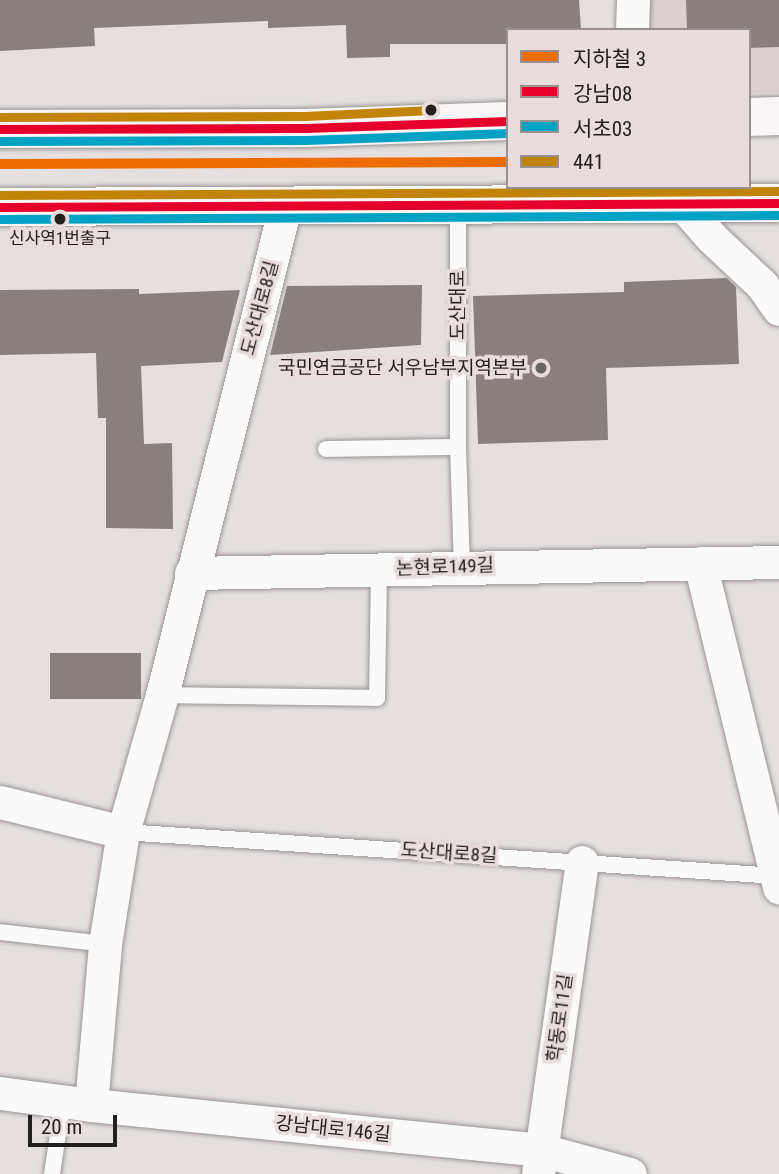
<!DOCTYPE html>
<html>
<head>
<meta charset="utf-8">
<style>
  body { margin:0 }
  #map { position:relative; width:779px; height:1174px; overflow:hidden; background:#e5dfdf; font-family:"Roboto Condensed","Noto Sans KR",sans-serif }
  div>[style] { position:absolute }
  .built>* { inset:0; background:#dbcfcf }
  .building>* { inset:0; background:#89807e; transform-origin:0 0 }
  .roads { filter:drop-shadow(0 0 2px #9a9595) drop-shadow(0 0 2px #9a9595) }
  .lane>* { height:16px; margin:-8px; padding:0 8px; transform-origin:8px; border-radius:8px; background:#fbfafa }
  .street>* { height:33px; margin:-16.5px; padding:0 16.5px; transform-origin:16.5px; border-radius:16.5px; background:#fbfafa }
  .secondary>* { height:38px; margin:-19px; padding:0 19px; transform-origin:19px; border-radius:19px; background:#f9f6f7 }
  .bus-1>* { height:9px; margin:-4.5px; padding:0 4.5px; transform-origin:4.5px; border-radius:4.5px; background:#e4002b }
  .bus-2>* { height:9px; margin:-4.5px; padding:0 4.5px; transform-origin:4.5px; border-radius:4.5px; background:#02a2c5 }
  .bus-3>* { height:9px; margin:-4.5px; padding:0 4.5px; transform-origin:4.5px; border-radius:4.5px; background:#c28408 }
  .metro-1>* { height:10px; margin:-5px; padding:0 5px; transform-origin:5px; border-radius:5px; background:#ed6c00 }
  .dots>* { width:19px; height:19px; translate:-50% -50%; box-sizing:border-box; border:4px solid #e8dcdc; border-radius:50% }
  span { translate:-50% -50%; white-space:nowrap; text-align:center; line-height:1.15; -webkit-text-stroke:7px #e8dcdc; paint-order:stroke }
  .bus-label { font-size:17px; color:#231f1f }
  .street-label { font-size:19px; color:#231f1f }
  .poi-label { font-size:19px; color:#231f1f }
  .right { translate:-100% -50%; text-align:right }
  .legend { position:absolute; left:506px; top:28px; width:245px; height:161px; box-sizing:border-box; background:#e8dcdc; border:2px solid #999090; margin:0; padding:9px 12px; list-style:none; font-size:21px; color:#231f1f }
  .legend li { display:flex; align-items:center; gap:14px; height:35px }
  .legend b { width:35px; border:2px solid #999090 }
  .scale { position:absolute; left:28px; top:1115px; width:89px; height:32px; box-sizing:border-box; border:4px solid #231f1f; border-top:0; padding-left:9px; font-size:21px; line-height:24px; white-space:nowrap; color:#231f1f; -webkit-text-stroke:5px #e8dcdc; paint-order:stroke }
</style>
</head>
<body>
<div id="map">
  <div class="built">
    <i style="clip-path:polygon(640px 0,779px 0,779px 93px,749px 93px,749px 30px,640px 30px)"></i>
  </div>
  <div class="building">
    <i style="clip-path:polygon(0 0,579px 0,581px 30px,508px 30px,508px 44px,390px 44px,390px 57px,347px 58px,346px 25px,268px 28px,268px 21px,94px 28px,95px 46px,0 51px)"></i>
    <i style="clip-path:polygon(686px 0,779px 0,779px 47px,749px 48px,749px 30px,687px 30px)"></i>
    <i style="clip-path:polygon(727px 278px,736px 287px,739px 364px,606px 368px,608px 440px,478px 444px,473px 296px,624px 292px,624px 282px)"></i>
    <i style="clip-path:polygon(422px 285px,421px 345px,270px 355px,287px 286px)"></i>
    <i style="clip-path:polygon(139px 289px,139px 294px,240px 290px,222px 362px,141px 366px,144px 444px,172px 443px,173px 529px,106px 528px,106px 418px,98px 418px,96px 353px,0 355px,0 290px)"></i>
    <i style="left:141px;top:653px;width:46px;height:91px;rotate:90deg"></i>
  </div>
  <div class="roads">
    <div class="lane">
      <i style="left:458px;top:205px;width:242px;rotate:90deg"></i>
      <i style="left:458px;top:447px;width:119px;rotate:88.1deg"></i>
      <i style="left:326px;top:449px;width:132px;rotate:-0.9deg"></i>
      <i style="left:162px;top:695px;width:215px;rotate:0.8deg"></i>
      <i style="left:377px;top:698px;width:129px;rotate:-89.1deg"></i>
      <i style="left:123px;top:832px;width:654px;rotate:3.85deg"></i>
      <i style="left:0;top:932px;width:106px;rotate:6.5deg"></i>
      <i style="left:52px;top:1174px;width:74px;rotate:-81.4deg"></i>
    </div>
    <div class="street">
      <i style="left:632px;top:30px;width:30px;rotate:-88deg"></i>
      <i style="left:681px;top:187px;width:17px;rotate:87deg"></i>
      <i style="left:682px;top:204px;width:45px;rotate:48.6deg"></i>
      <i style="left:712px;top:238px;width:69px;rotate:43.2deg"></i>
      <i style="left:762px;top:285px;width:29px;rotate:55deg"></i>
      <i style="left:700px;top:563px;width:334px;rotate:76.3deg"></i>
      <i style="left:191px;top:573px;width:588px;rotate:-1.07deg"></i>
      <i style="left:0;top:802px;width:127px;rotate:13.7deg"></i>
      <i style="left:0;top:1093px;width:92px;rotate:7.5deg"></i>
      <i style="left:91px;top:1105px;width:452px;rotate:5.7deg"></i>
      <i style="left:541px;top:1150px;width:92px;rotate:15.1deg"></i>
      <i style="left:91px;top:1105px;width:162px;rotate:-85deg"></i>
      <i style="left:105px;top:944px;width:113px;rotate:-80.9deg"></i>
      <i style="left:123px;top:832px;width:142px;rotate:-74.1deg"></i>
      <i style="left:162px;top:695px;width:503px;rotate:-75.85deg"></i>
      <i style="left:538px;top:1174px;width:315px;rotate:-82deg"></i>
    </div>
    <div class="secondary">
      <i style="left:749px;top:117px;width:30px;rotate:-2deg"></i>
      <i style="left:0;top:129px;width:305px;rotate:-0.2deg"></i>
      <i style="left:305px;top:128px;width:203px;rotate:-2deg"></i>
      <i style="left:0;top:207px;width:779px;rotate:-0.29deg"></i>
    </div>
  </div>
  <div class="bus-1">
    <i style="left:0;top:129px;width:305px;rotate:-0.2deg"></i>
    <i style="left:305px;top:128px;width:203px;rotate:-2deg"></i>
    <i style="left:0;top:207px;width:779px;rotate:-0.29deg"></i>
  </div>
  <div class="bus-2">
    <i style="left:0;top:141px;width:305px;rotate:-0.2deg"></i>
    <i style="left:305px;top:140px;width:203px;rotate:-2deg"></i>
    <i style="left:0;top:219px;width:779px;rotate:-0.29deg"></i>
  </div>
  <div class="bus-3">
    <i style="left:0;top:117px;width:305px;rotate:-0.2deg"></i>
    <i style="left:305px;top:116px;width:126px;rotate:-2.7deg"></i>
    <i style="left:0;top:195px;width:779px;rotate:-0.29deg"></i>
  </div>
  <div class="metro-1">
    <i style="left:0;top:164px;width:508px;rotate:-0.23deg"></i>
  </div>
  <div class="dots">
    <i style="left:431px;top:110px;background:#231f1f"></i>
    <i style="left:60px;top:219px;background:#231f1f"></i>
    <i style="left:541px;top:368px;background:#676262"></i>
  </div>
  <div class="bus-label">
    <span style="left:60px;top:239px">신사역1번출구</span>
  </div>
  <div class="street-label">
    <span style="left:458px;top:305px;rotate:-90deg">도산대로</span>
    <span style="left:260px;top:308px;rotate:-75deg">도산대로8길</span>
    <span style="left:445px;top:567px;rotate:-2deg">논현로149길</span>
    <span style="left:449px;top:853px;rotate:4deg">도산대로8길</span>
    <span style="left:560px;top:1018px;rotate:-82deg">학동로11길</span>
    <span style="left:333px;top:1129px;rotate:6deg">강남대로146길</span>
  </div>
  <div class="poi-label">
    <span class="right" style="left:527px;top:368px">국민연금공단 서우남부지역본부</span>
  </div>
  <ul class="legend">
  <li><b style="height:9px;background:#ed6c00"></b>지하철 3</li>
  <li><b style="height:9px;background:#e4002b"></b>강남08</li>
  <li><b style="height:9px;background:#02a2c5"></b>서초03</li>
  <li><b style="height:9px;background:#c28408"></b>441</li>
  </ul>
  <div class="scale">20 m</div>
</div>
</body>
</html>
